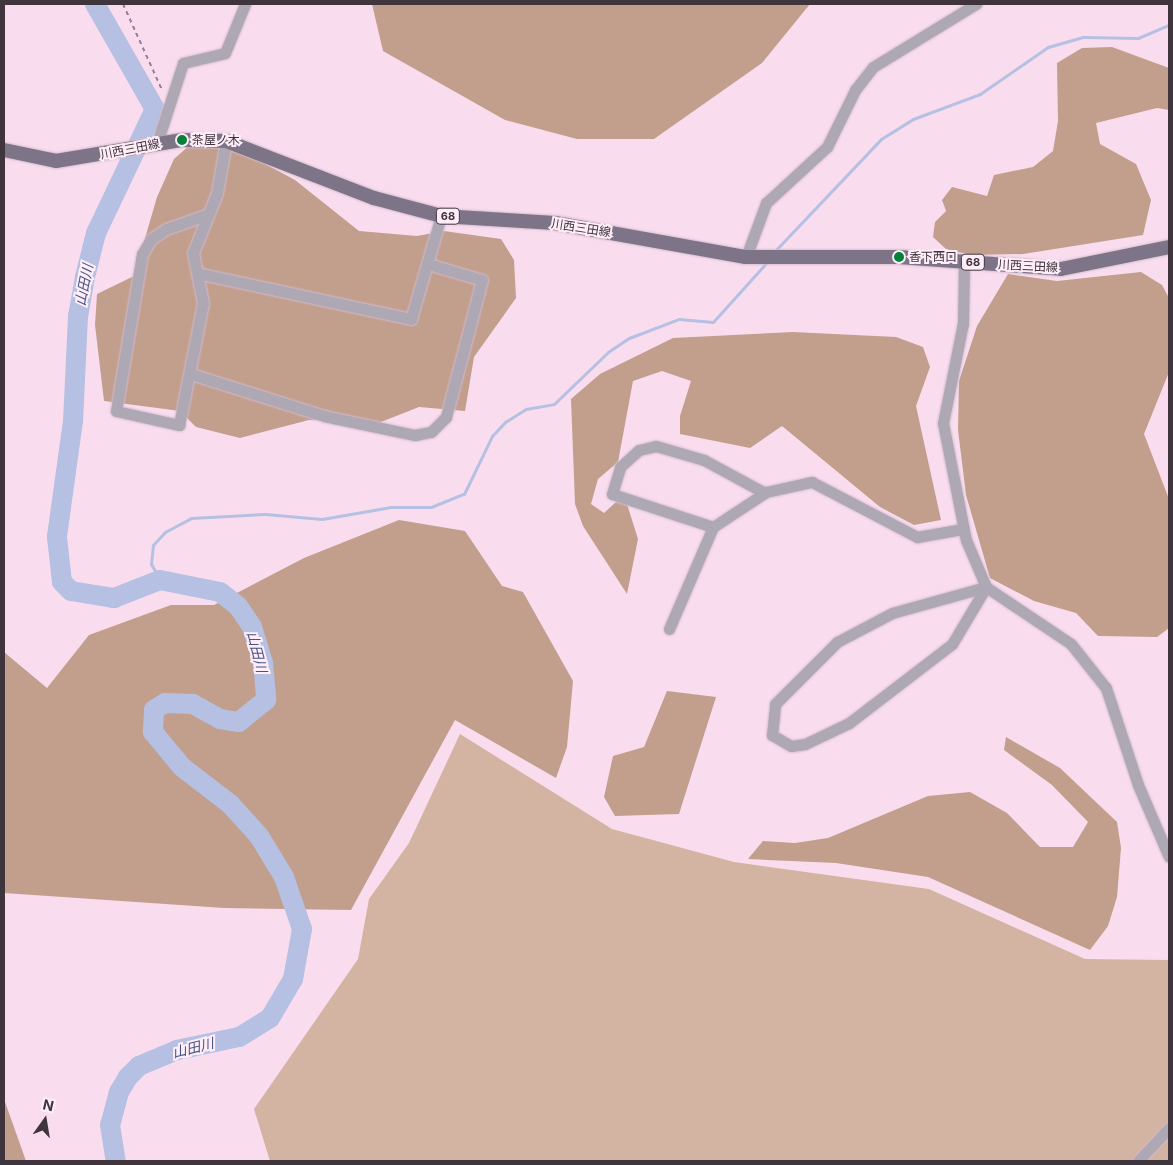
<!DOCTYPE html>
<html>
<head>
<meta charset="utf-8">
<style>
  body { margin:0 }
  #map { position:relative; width:1173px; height:1165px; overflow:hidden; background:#f9ddef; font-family:Inter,"Noto Sans JP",sans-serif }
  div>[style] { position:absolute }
  .green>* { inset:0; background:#d3b3a2 }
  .forest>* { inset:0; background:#c29e8d }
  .stream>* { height:3px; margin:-1.5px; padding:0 1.5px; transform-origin:1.5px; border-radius:1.5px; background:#b5c0e2 }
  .river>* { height:20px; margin:-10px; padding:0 10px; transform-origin:10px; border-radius:10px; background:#b5c0e2 }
  .path>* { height:2px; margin-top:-1px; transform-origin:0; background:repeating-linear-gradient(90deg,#93818d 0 4px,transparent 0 8px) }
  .roads { filter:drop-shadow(0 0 1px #d4bbcb) drop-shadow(0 0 1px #d4bbcb) }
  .minor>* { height:11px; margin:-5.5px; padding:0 5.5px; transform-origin:5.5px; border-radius:5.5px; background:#ada8b4 }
  .primary>* { height:14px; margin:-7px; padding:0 7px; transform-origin:7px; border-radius:7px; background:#7d7488 }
  .dots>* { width:14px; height:14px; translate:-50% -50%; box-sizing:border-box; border:2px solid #ffeef9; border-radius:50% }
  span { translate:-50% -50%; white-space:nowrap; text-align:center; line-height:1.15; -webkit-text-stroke:4px #ffeef9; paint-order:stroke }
  .shield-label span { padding:1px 4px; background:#ffeef9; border:1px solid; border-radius:4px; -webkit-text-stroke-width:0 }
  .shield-label { font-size:11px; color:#40353c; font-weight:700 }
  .poi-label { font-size:12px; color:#40353c }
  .left { translate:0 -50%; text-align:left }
  .street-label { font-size:12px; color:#40353c }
  .water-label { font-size:14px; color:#475483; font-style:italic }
  .frame { position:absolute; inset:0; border:5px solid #40353c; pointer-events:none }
  .north { position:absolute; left:20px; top:1095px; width:50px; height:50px; -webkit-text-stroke:4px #ffeef9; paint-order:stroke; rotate:13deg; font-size:14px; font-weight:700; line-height:20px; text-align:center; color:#40353c }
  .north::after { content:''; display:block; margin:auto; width:18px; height:22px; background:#40353c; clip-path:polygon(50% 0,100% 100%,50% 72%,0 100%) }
</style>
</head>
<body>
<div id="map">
  <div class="green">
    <i style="clip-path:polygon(460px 734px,612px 829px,734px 862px,929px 889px,1085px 959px,1169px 960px,1169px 1161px,270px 1161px,254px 1109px,358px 959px,369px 899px,409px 843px)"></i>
  </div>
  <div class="forest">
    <i style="clip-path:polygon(372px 4px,810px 4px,762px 63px,654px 139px,577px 139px,505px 120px,383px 51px)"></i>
    <i style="clip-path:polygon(1112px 47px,1169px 68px,1169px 110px,1157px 108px,1096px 123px,1100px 144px,1136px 164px,1151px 200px,1143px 235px,1023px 254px,971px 255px,946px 249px,933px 237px,935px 222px,946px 211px,942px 200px,952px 187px,987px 196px,994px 175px,1033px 167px,1053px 151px,1058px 121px,1057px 63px,1082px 48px)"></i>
    <i style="clip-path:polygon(190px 145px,237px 149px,295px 180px,359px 231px,417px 236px,444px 231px,501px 239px,514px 260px,516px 298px,474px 357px,465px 411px,419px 407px,381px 422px,309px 420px,240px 438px,196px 427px,180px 411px,104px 401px,95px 325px,97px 294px,134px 276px,157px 197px,174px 159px)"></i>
    <i style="clip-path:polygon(1141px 272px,1162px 285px,1169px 298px,1169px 372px,1144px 434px,1169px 499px,1169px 628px,1157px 637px,1098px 636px,1076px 613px,1034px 601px,990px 578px,966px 495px,958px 430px,959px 381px,977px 326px,1008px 274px,1057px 281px)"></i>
    <i style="clip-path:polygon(793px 332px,896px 337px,923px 347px,930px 367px,916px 406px,941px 520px,914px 525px,880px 507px,782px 426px,750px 448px,680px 434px,680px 416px,691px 381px,662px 371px,633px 381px,618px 462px,598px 479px,591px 504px,604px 513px,616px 502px,627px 504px,638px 539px,627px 594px,583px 526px,575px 504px,571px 399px,600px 374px,673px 338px)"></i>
    <i style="clip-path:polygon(399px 520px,465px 531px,502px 586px,523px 592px,573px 681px,567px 747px,556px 778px,455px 720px,351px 910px,224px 908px,4px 893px,4px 652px,47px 688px,89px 635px,171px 605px,214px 605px,304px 558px)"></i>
    <i style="clip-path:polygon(667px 691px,716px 697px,679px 814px,615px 816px,604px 797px,613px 756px,644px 747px)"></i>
    <i style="clip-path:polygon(1006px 737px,1060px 768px,1117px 822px,1121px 848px,1117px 897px,1108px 926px,1090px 950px,928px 877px,836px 863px,748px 859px,763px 841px,795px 843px,828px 838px,928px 796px,970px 792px,1007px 813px,1040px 847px,1073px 847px,1088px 822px,1052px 785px,1004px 750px)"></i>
    <i style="clip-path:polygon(4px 1099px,26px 1161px,4px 1161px)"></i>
  </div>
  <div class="stream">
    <i style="left:772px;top:254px;width:158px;rotate:-46.5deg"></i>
    <i style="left:881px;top:139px;width:38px;rotate:-32deg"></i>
    <i style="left:913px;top:119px;width:72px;rotate:-20.5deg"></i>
    <i style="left:980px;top:94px;width:83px;rotate:-34.7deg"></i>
    <i style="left:1048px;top:47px;width:37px;rotate:-16deg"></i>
    <i style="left:1084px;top:37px;width:54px;rotate:1.1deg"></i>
    <i style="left:1138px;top:38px;width:34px;rotate:-23deg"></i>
    <i style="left:160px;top:580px;width:18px;rotate:-119deg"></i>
    <i style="left:151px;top:564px;width:19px;rotate:-84deg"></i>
    <i style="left:153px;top:545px;width:18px;rotate:-47deg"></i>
    <i style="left:165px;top:532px;width:30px;rotate:-28deg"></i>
    <i style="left:191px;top:518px;width:74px;rotate:-3.1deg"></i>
    <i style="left:265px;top:514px;width:57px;rotate:5deg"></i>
    <i style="left:322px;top:519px;width:70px;rotate:-9.9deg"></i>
    <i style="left:391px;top:507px;width:40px"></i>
    <i style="left:431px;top:507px;width:35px;rotate:-22deg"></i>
    <i style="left:464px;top:494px;width:64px;rotate:-64.2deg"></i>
    <i style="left:492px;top:436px;width:19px;rotate:-47deg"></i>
    <i style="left:505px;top:422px;width:25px;rotate:-32deg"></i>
    <i style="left:526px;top:409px;width:28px;rotate:-10deg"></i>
    <i style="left:554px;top:404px;width:75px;rotate:-43.9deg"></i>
    <i style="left:608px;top:352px;width:25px;rotate:-34deg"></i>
    <i style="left:629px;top:338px;width:53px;rotate:-20.8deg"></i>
    <i style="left:679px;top:319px;width:34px;rotate:5deg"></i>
    <i style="left:713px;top:322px;width:82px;rotate:-48deg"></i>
  </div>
  <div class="river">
    <i style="left:95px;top:4px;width:121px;rotate:60.3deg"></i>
    <i style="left:155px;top:109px;width:137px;rotate:115.4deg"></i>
    <i style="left:96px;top:233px;width:45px;rotate:104deg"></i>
    <i style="left:85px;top:277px;width:40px;rotate:100deg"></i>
    <i style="left:78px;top:316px;width:105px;rotate:92.7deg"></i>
    <i style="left:73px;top:421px;width:117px;rotate:97.9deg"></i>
    <i style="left:57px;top:537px;width:45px;rotate:83.7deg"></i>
    <i style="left:62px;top:582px;width:13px;rotate:45deg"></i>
    <i style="left:71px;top:591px;width:44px;rotate:9.2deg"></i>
    <i style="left:114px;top:598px;width:49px;rotate:-21.4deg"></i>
    <i style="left:160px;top:580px;width:61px;rotate:11.3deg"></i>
    <i style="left:220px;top:592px;width:23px;rotate:38deg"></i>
    <i style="left:238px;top:606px;width:25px;rotate:56deg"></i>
    <i style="left:252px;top:627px;width:37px;rotate:73deg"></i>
    <i style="left:263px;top:662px;width:38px;rotate:85deg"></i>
    <i style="left:266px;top:700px;width:35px;rotate:141deg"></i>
    <i style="left:239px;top:722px;width:19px;rotate:-171deg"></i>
    <i style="left:220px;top:719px;width:31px;rotate:-151deg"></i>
    <i style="left:193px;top:704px;width:28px;rotate:-178deg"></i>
    <i style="left:165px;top:703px;width:13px;rotate:148deg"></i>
    <i style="left:154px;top:710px;width:22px;rotate:93deg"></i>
    <i style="left:153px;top:732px;width:45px;rotate:50.4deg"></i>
    <i style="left:182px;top:767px;width:61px;rotate:37.6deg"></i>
    <i style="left:230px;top:804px;width:43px;rotate:47.8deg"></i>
    <i style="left:259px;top:836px;width:48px;rotate:58.6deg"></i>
    <i style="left:284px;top:877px;width:55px;rotate:70.9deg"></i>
    <i style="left:302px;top:929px;width:51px;rotate:100.2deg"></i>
    <i style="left:293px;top:979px;width:45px;rotate:120.5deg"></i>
    <i style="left:270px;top:1018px;width:36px;rotate:148deg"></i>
    <i style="left:239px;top:1037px;width:63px;rotate:168.2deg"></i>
    <i style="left:177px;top:1050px;width:41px;rotate:157.2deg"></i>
    <i style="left:139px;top:1066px;width:16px;rotate:135deg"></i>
    <i style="left:128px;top:1077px;width:17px;rotate:121deg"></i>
    <i style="left:119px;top:1092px;width:34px;rotate:105deg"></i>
    <i style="left:110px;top:1125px;width:36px;rotate:81deg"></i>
  </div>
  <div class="path">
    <i style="left:123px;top:4px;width:94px;rotate:65.6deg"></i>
  </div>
  <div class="roads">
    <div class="minor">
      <i style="left:157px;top:143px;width:84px;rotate:-72deg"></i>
      <i style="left:183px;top:63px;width:43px;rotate:-13.4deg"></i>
      <i style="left:225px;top:53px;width:53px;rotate:-67.8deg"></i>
      <i style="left:206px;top:215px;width:42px;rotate:160.7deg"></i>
      <i style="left:166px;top:229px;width:18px;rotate:146deg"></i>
      <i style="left:151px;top:239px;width:17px;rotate:121deg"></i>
      <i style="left:142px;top:254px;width:159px;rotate:99.4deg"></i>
      <i style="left:116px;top:411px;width:65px;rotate:12.5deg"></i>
      <i style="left:179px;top:425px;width:124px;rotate:-78.9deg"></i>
      <i style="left:203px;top:303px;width:51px;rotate:-101.3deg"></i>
      <i style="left:193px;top:253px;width:65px;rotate:-68.2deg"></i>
      <i style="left:217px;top:193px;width:53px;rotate:-80.2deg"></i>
      <i style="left:746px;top:257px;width:58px;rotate:-69.7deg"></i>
      <i style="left:766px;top:203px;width:83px;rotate:-42.6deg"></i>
      <i style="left:827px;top:147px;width:64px;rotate:-63.8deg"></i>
      <i style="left:855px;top:90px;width:29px;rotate:-52deg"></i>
      <i style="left:873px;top:67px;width:121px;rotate:-31.5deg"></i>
      <i style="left:964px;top:261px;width:62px;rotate:90.9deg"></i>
      <i style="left:963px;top:323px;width:102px;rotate:101.3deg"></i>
      <i style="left:943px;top:423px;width:119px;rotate:78.9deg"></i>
      <i style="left:966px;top:540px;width:51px;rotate:66.9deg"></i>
      <i style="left:986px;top:587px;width:102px;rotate:33.8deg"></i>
      <i style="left:1071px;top:644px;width:56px;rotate:51.5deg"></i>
      <i style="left:1106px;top:688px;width:102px;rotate:71.7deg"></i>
      <i style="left:1138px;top:785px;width:78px;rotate:66.7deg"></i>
      <i style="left:197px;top:273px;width:219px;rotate:12.1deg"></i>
      <i style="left:411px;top:319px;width:107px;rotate:-73.8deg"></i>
      <i style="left:191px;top:374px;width:139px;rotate:17.5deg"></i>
      <i style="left:324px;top:416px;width:93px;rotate:11.8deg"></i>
      <i style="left:415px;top:435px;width:16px;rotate:-11deg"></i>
      <i style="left:431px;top:432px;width:21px;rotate:-45deg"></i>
      <i style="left:446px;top:417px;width:142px;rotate:-75.3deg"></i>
      <i style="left:482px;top:280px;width:56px;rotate:-163.5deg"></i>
      <i style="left:713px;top:527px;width:106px;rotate:-161.9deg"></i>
      <i style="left:612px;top:494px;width:28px;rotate:-73deg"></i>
      <i style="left:620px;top:467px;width:25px;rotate:-42deg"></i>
      <i style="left:639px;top:450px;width:17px;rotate:-13deg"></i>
      <i style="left:656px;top:446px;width:50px;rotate:16.3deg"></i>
      <i style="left:704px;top:460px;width:69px;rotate:28.4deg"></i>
      <i style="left:986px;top:587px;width:66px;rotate:120.8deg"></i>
      <i style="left:952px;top:644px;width:130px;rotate:142.5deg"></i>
      <i style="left:849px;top:723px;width:49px;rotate:154.5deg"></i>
      <i style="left:805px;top:744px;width:14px;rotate:172deg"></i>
      <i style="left:791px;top:746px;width:22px;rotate:-150deg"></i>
      <i style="left:772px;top:735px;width:31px;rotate:-84deg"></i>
      <i style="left:775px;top:704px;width:88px;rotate:-45deg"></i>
      <i style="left:837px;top:642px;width:62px;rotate:-27.8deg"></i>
      <i style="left:892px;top:613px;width:98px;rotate:-15.5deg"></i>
      <i style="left:669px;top:629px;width:111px;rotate:-66.7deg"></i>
      <i style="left:713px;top:527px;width:64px;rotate:-33.4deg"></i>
      <i style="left:766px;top:492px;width:47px;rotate:-12.3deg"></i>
      <i style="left:812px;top:482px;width:119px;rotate:27.6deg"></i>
      <i style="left:917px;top:537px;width:47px;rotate:-9.9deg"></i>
      <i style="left:1138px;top:1161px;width:45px;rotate:-46.8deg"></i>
    </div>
    <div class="primary">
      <i style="left:4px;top:150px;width:53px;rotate:11.9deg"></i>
      <i style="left:56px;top:161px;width:128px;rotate:-9.5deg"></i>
      <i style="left:182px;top:140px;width:44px;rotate:1.3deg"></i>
      <i style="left:226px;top:141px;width:159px;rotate:21.1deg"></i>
      <i style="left:374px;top:198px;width:69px;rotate:15deg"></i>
      <i style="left:441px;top:216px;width:114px;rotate:3.5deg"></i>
      <i style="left:555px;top:223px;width:194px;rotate:10.1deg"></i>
      <i style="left:746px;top:257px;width:153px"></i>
      <i style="left:899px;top:257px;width:162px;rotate:4.2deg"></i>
      <i style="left:1061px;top:269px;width:110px;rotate:-11.5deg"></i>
    </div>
  </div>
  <div class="dots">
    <i style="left:182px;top:140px;background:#03813a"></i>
    <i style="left:899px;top:257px;background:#03813a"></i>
  </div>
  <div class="shield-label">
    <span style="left:448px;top:216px">68</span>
    <span style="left:973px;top:262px">68</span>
  </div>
  <div class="poi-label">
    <span class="left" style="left:192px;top:140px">茶屋ノ木</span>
    <span class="left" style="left:909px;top:257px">香下西口</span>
  </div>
  <div class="street-label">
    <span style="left:130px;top:149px;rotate:-11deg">川西三田線</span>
    <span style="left:581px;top:228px;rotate:9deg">川西三田線</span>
    <span style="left:1028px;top:266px;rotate:3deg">川西三田線</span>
  </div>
  <div class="water-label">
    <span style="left:84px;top:285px;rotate:-79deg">山田川</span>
    <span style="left:257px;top:652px;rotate:76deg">山田川</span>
    <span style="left:193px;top:1048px;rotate:-14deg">山田川</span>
  </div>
  <div class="frame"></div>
  <div class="north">N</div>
</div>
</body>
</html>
